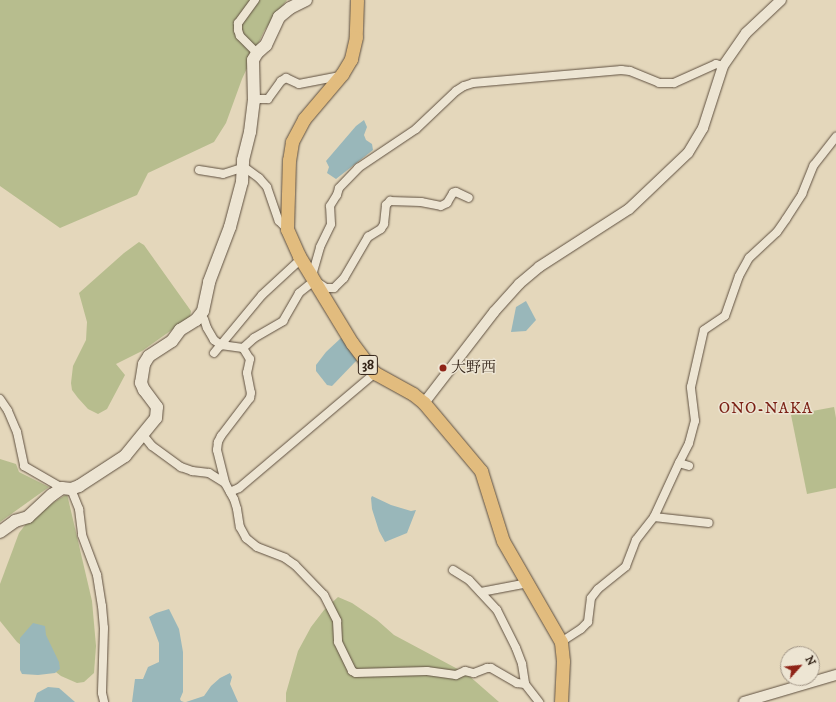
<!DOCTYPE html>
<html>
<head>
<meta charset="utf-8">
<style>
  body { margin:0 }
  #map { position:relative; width:836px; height:702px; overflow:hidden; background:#e4d7bb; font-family:"IM FELL DW Pica","Noto Serif JP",serif }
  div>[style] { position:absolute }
  .green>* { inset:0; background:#b7bd8e }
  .water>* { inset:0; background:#99b7ba }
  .roads { filter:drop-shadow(0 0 1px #5f5040) drop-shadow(0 0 1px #5f5040) }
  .minor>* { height:8px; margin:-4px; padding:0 4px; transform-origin:4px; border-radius:4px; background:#ede5d3 }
  .tertiary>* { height:10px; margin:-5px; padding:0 5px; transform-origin:5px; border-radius:5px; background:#ede5d3 }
  .secondary>* { height:12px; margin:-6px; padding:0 6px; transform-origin:6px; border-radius:6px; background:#ede5d3 }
  .primary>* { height:13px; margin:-6.5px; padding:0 6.5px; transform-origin:6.5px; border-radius:6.5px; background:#e2bc7e }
  .dots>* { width:11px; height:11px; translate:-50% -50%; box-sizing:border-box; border:2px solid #ede5d3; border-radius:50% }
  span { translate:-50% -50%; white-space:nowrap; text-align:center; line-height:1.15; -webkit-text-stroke:3px #ede5d3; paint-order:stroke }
  .shield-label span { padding:1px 3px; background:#ede5d3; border:1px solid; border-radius:3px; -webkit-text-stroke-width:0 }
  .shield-label { font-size:14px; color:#332317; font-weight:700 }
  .poi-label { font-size:15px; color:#332317 }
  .left { translate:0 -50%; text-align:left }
  .neighbourhood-label { font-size:16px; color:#7a1f14; letter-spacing:1px }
  .north { position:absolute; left:780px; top:646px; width:40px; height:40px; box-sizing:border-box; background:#ede5d3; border:1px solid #a39788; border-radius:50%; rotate:63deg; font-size:11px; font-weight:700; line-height:16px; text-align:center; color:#332317 }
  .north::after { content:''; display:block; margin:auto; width:14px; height:18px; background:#8f2418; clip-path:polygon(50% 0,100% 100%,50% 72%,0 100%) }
</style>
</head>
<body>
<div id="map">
  <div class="green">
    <i style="clip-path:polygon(0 0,287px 0,264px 31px,242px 79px,226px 123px,214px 142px,148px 173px,137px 195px,60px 228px,0 186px)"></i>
    <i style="clip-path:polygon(139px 242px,144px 245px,191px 311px,190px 317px,142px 351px,116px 364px,125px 375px,107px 409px,98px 414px,88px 409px,78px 398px,72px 390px,71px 383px,73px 366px,86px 340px,87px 322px,79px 293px,124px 253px)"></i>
    <i style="clip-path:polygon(834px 407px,836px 418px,836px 488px,807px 494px,791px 415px)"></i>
    <i style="clip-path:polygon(0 459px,16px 464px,19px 472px,49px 487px,0 522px)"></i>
    <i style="clip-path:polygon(67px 494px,92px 601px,96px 646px,94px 673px,84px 682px,77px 683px,61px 676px,17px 642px,0 621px,0 584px,19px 533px,32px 516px)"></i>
    <i style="clip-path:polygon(338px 597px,352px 603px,377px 620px,394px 635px,467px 674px,499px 702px,286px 702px,286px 693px,298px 651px,311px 627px,324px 610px)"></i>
  </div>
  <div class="water">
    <i style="clip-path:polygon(364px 120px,367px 127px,364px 135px,366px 140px,372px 144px,373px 150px,336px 179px,327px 173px,329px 167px,326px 161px,356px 126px)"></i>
    <i style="clip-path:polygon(526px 301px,536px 320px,526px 331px,511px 332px,516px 307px)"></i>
    <i style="clip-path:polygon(342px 337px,357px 360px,332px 386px,327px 385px,316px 371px,316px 365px,326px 352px)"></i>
    <i style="clip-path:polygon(372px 496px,391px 505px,411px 511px,416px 510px,407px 533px,385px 542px,379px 531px,372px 509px,371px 498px)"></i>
    <i style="clip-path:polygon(169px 609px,179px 629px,183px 652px,183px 692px,180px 699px,181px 701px,184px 702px,132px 702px,135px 679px,143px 679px,148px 667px,159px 662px,159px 643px,149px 617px,156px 613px)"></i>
    <i style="clip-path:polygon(33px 623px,45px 626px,46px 635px,59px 662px,60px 669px,55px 673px,38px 675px,22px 674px,20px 670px,20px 638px)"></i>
    <i style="clip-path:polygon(230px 673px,232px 677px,230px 684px,238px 702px,186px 702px,204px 696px,211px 686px,220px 678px)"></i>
    <i style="clip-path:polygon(48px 687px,59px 688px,75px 702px,34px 702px,37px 693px)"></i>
  </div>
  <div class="roads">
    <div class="minor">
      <i style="left:255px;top:0;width:29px;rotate:126deg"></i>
      <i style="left:238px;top:23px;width:7px;rotate:90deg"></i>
      <i style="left:238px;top:30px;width:6px;rotate:72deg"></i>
      <i style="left:240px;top:36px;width:24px;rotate:45deg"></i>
      <i style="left:254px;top:99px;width:14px"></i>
      <i style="left:268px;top:99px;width:22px;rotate:-54deg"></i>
      <i style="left:281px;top:81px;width:6px;rotate:-31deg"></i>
      <i style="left:286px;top:78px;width:14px;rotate:25deg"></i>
      <i style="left:299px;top:84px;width:42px;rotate:-11deg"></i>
      <i style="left:199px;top:170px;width:24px;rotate:9deg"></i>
      <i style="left:223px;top:174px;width:22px;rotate:-18deg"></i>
      <i style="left:244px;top:167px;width:19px;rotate:36deg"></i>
      <i style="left:259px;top:178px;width:12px;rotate:48deg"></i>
      <i style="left:267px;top:187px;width:36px;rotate:71deg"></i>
      <i style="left:279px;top:221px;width:11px;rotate:45deg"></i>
      <i style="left:314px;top:278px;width:6px;rotate:-99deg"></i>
      <i style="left:313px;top:272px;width:26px;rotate:-74deg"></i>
      <i style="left:320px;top:247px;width:25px;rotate:-64deg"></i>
      <i style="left:331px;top:224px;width:18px;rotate:-93deg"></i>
      <i style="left:330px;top:206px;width:13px;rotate:-58deg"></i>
      <i style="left:337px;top:195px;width:7px;rotate:-74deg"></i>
      <i style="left:339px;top:188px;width:28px;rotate:-46deg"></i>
      <i style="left:358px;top:168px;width:70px;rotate:-33.9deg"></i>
      <i style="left:416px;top:129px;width:55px;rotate:-43.5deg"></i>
      <i style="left:456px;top:91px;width:9px;rotate:-32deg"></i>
      <i style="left:464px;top:86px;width:9px;rotate:-18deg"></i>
      <i style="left:473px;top:83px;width:149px;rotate:-5deg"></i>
      <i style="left:621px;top:70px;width:9px;rotate:6deg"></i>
      <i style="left:630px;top:71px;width:31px;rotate:22deg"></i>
      <i style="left:659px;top:83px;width:15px"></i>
      <i style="left:674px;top:83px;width:46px;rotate:-24.3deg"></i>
      <i style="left:716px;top:64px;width:7px;rotate:16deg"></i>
      <i style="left:317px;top:282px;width:11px;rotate:34deg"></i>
      <i style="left:326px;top:288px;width:8px"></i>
      <i style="left:334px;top:288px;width:14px;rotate:-45deg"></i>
      <i style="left:344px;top:278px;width:48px;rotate:-59.7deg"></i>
      <i style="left:368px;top:237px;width:15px;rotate:-32deg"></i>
      <i style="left:381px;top:229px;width:6px;rotate:-59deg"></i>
      <i style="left:384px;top:224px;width:19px;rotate:-84deg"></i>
      <i style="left:386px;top:205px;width:6px;rotate:-45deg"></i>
      <i style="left:390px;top:201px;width:31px;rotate:2deg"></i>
      <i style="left:421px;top:202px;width:20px;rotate:11deg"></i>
      <i style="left:441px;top:206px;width:7px;rotate:-27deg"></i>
      <i style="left:447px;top:203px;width:12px;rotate:-59deg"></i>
      <i style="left:453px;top:193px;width:3px;rotate:-18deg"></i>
      <i style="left:456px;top:192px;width:14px;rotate:25deg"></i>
      <i style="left:204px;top:319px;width:9px;rotate:72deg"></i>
      <i style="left:207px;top:328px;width:14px;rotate:60deg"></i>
      <i style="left:214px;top:340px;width:9px;rotate:36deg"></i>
      <i style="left:221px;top:345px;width:22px;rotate:8deg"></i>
      <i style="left:243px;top:348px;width:13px;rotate:58deg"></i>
      <i style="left:250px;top:359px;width:14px;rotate:102deg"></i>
      <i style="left:247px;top:373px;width:20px;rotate:79deg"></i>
      <i style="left:251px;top:393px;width:5px;rotate:101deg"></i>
      <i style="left:250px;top:398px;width:48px;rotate:127.3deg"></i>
      <i style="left:221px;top:436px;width:7px;rotate:117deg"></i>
      <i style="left:218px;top:442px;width:8px;rotate:97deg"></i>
      <i style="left:217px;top:450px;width:34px;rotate:76deg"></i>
      <i style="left:243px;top:348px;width:15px;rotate:-42deg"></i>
      <i style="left:254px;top:338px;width:34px;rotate:-30deg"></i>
      <i style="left:283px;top:321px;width:32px;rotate:-60deg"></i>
      <i style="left:299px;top:293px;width:19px;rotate:-39deg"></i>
      <i style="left:214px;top:353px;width:75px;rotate:-50.4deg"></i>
      <i style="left:262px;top:295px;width:53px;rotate:-42.7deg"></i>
      <i style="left:0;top:399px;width:14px;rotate:56deg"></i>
      <i style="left:8px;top:411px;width:23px;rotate:67deg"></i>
      <i style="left:17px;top:432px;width:35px;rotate:78deg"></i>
      <i style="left:24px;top:466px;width:44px;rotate:30.1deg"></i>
      <i style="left:143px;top:435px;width:14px;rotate:51deg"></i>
      <i style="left:152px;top:446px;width:36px;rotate:36deg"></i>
      <i style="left:181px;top:467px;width:12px;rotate:20deg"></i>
      <i style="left:192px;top:471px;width:17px;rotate:7deg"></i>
      <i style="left:209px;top:473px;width:19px;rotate:32deg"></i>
      <i style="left:225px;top:483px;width:18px;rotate:61deg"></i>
      <i style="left:234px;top:499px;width:10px;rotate:73deg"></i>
      <i style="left:237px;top:509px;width:18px;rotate:81deg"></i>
      <i style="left:240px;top:527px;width:13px;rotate:61deg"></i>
      <i style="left:246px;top:538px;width:14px;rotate:39deg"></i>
      <i style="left:257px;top:547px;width:30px;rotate:21deg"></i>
      <i style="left:285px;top:558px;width:12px;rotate:35deg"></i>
      <i style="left:295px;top:565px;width:42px;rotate:46deg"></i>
      <i style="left:324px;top:595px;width:29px;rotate:63deg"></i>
      <i style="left:337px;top:621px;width:21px;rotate:87deg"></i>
      <i style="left:338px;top:642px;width:32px;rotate:64deg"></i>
      <i style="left:352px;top:671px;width:4px;rotate:27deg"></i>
      <i style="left:356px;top:673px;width:71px;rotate:-1.6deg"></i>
      <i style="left:427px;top:671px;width:29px;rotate:8deg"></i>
      <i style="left:456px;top:675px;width:10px;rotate:-24deg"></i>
      <i style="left:465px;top:671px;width:9px;rotate:13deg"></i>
      <i style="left:474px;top:673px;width:14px;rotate:-21deg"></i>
      <i style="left:487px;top:668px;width:4px"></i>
      <i style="left:491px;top:668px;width:30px;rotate:30deg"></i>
      <i style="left:517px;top:683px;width:8px;rotate:7deg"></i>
      <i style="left:525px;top:684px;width:23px;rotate:52deg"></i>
      <i style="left:689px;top:466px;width:10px;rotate:-163deg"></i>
      <i style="left:679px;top:463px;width:22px;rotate:-63deg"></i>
      <i style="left:689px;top:443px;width:23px;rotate:-75deg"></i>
      <i style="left:695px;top:421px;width:34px;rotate:-97deg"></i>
      <i style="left:691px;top:387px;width:58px;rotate:-77.2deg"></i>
      <i style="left:704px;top:330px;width:25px;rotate:-34deg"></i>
      <i style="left:725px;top:316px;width:42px;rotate:-70.7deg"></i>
      <i style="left:739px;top:276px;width:21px;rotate:-61deg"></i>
      <i style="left:749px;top:258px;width:38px;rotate:-43deg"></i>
      <i style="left:777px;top:232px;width:16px;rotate:-55deg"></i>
      <i style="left:786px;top:219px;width:30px;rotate:-57deg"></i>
      <i style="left:802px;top:194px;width:31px;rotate:-68deg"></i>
      <i style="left:814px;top:165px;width:36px;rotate:-52deg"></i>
      <i style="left:71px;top:489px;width:22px;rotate:68deg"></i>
      <i style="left:79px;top:509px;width:26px;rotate:83deg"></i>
      <i style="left:82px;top:535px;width:43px;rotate:69.4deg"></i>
      <i style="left:97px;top:575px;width:31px;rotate:81deg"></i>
      <i style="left:102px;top:606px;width:22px;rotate:85deg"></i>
      <i style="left:104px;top:628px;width:65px;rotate:91.8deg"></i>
      <i style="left:102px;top:693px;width:9px;rotate:77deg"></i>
      <i style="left:230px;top:492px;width:10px;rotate:-24deg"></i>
      <i style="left:239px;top:488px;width:178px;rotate:-40.2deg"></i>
      <i style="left:654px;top:517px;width:60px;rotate:-65.2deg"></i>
      <i style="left:453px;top:570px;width:19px;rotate:32deg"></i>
      <i style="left:469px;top:580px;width:41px;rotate:47deg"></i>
      <i style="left:497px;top:610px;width:42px;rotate:63.4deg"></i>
      <i style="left:516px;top:648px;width:17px;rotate:69deg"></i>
      <i style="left:522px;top:664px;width:20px;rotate:81deg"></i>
      <i style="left:481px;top:592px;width:48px;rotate:-10.8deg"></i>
      <i style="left:561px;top:642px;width:24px;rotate:-33deg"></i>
      <i style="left:581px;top:629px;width:10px;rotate:-45deg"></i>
      <i style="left:588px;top:622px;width:24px;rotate:-83deg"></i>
      <i style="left:591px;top:598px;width:11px;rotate:-52deg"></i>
      <i style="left:598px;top:589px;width:36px;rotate:-39deg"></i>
      <i style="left:626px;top:566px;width:28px;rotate:-69deg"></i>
      <i style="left:636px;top:540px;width:29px;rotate:-52deg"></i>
      <i style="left:654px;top:517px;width:55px;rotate:6.2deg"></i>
    </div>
    <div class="tertiary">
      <i style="left:424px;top:403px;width:115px;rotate:-52.4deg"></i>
      <i style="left:494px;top:312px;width:38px;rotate:-48deg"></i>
      <i style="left:519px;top:284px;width:26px;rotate:-40deg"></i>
      <i style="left:539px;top:267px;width:107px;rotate:-32.8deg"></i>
      <i style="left:629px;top:209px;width:81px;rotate:-43.5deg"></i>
      <i style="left:688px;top:153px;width:29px;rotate:-59deg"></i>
      <i style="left:703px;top:128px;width:65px;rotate:-72.1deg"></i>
      <i style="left:723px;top:66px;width:40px;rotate:-55.1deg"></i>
      <i style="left:746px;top:33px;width:48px;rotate:-43.3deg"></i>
      <i style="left:744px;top:702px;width:96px;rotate:-16.4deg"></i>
    </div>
    <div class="secondary">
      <i style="left:0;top:532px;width:19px;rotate:-36deg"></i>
      <i style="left:15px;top:521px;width:14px;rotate:-17deg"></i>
      <i style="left:28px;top:517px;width:33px;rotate:-43deg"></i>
      <i style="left:52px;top:495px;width:12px;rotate:-35deg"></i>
      <i style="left:62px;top:488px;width:9px;rotate:6deg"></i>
      <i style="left:71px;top:489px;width:9px;rotate:-21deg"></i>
      <i style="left:79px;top:486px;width:55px;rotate:-33.1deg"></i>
      <i style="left:125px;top:456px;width:49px;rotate:-50.8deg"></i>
      <i style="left:156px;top:418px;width:11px;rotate:-85deg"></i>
      <i style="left:157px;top:407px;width:21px;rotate:-127deg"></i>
      <i style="left:144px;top:390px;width:8px;rotate:-113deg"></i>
      <i style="left:141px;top:383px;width:19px;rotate:-81deg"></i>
      <i style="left:144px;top:364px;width:9px;rotate:-58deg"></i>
      <i style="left:149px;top:356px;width:27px;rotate:-33deg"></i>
      <i style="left:172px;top:341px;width:14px;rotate:-54deg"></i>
      <i style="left:180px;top:330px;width:19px;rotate:-32deg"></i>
      <i style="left:196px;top:320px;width:11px;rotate:-52deg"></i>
      <i style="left:203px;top:311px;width:30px;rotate:-78deg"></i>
      <i style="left:209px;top:282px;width:59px;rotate:-69.1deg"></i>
      <i style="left:230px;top:227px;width:47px;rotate:-75.1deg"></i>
      <i style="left:242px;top:182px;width:22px;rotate:-87deg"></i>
      <i style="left:243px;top:160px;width:29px;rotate:-76deg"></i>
      <i style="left:250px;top:132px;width:31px;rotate:-83deg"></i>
      <i style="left:254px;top:101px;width:41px;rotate:-91.4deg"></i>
      <i style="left:253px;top:60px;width:8px;rotate:-60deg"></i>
      <i style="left:257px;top:53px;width:12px;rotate:-42deg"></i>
      <i style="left:266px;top:45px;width:31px;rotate:-65deg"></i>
      <i style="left:279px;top:17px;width:14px;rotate:-39deg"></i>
      <i style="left:290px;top:8px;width:18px;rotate:-27deg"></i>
    </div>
    <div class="primary">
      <i style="left:357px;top:0;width:37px;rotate:92deg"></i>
      <i style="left:356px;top:37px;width:23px;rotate:103deg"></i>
      <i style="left:351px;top:59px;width:17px;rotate:121deg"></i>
      <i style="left:342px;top:74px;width:59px;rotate:130.2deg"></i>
      <i style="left:304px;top:119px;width:26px;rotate:118deg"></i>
      <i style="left:292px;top:142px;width:18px;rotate:99deg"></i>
      <i style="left:289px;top:160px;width:69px;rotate:91.7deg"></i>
      <i style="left:287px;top:229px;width:30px;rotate:66deg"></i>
      <i style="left:299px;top:256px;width:102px;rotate:58.7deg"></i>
      <i style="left:352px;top:343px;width:38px;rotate:53deg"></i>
      <i style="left:375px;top:373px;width:43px;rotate:28.9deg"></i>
      <i style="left:413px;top:394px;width:14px;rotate:39deg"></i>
      <i style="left:424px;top:403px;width:89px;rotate:50deg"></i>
      <i style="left:481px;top:471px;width:73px;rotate:72.6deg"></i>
      <i style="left:503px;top:541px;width:116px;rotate:60.1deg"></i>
      <i style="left:561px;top:642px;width:19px;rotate:84deg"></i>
      <i style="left:563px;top:661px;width:41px;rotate:92.8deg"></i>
    </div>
  </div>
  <div class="dots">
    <i style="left:443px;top:368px;background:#8f2418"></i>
  </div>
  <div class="shield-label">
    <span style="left:368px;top:365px">38</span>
  </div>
  <div class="poi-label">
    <span class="left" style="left:451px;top:368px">大野西</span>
  </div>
  <div class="neighbourhood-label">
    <span style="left:766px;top:408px">ONO-NAKA</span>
  </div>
  <div class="north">N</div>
</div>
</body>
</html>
